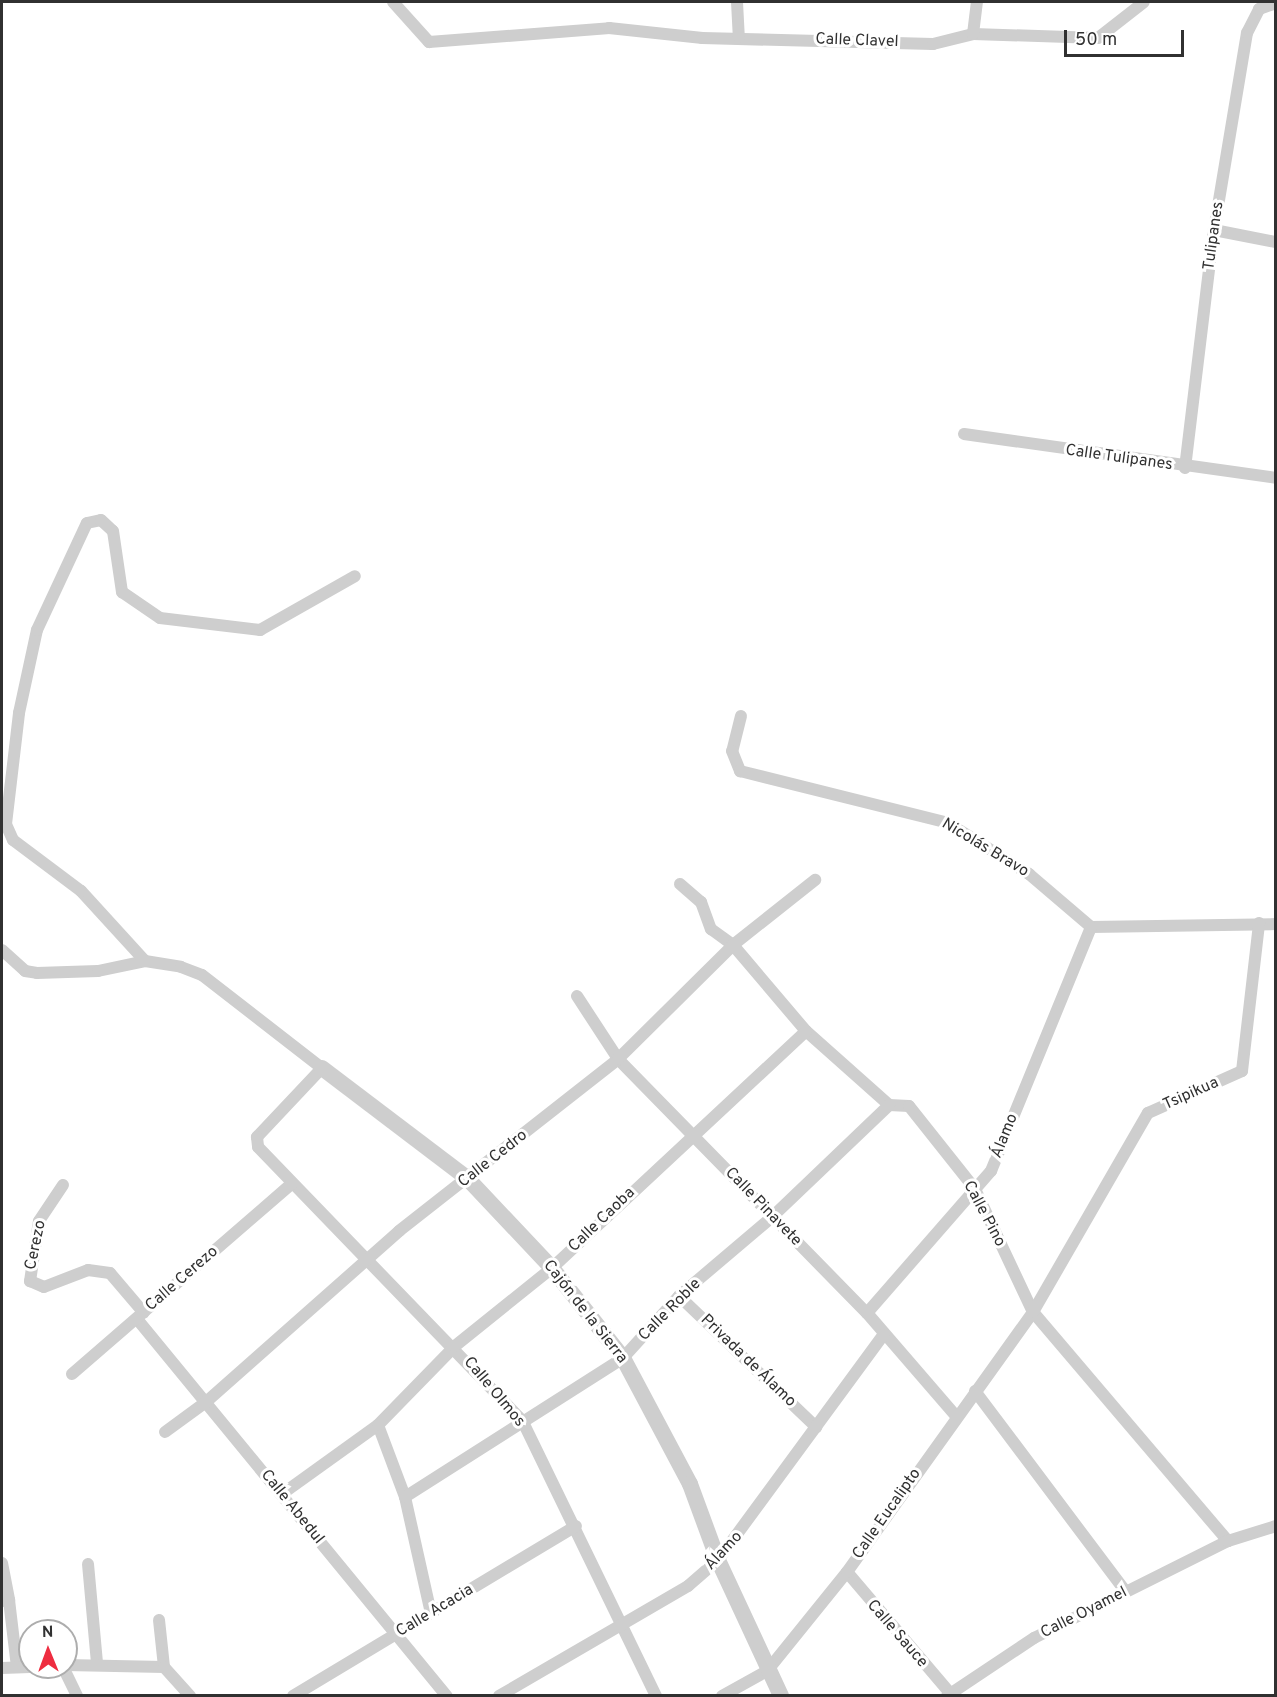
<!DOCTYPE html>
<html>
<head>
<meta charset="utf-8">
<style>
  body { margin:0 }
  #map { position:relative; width:1277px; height:1697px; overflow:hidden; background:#fff; font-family:Overpass,sans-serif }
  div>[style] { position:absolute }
  .minor>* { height:12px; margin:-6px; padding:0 6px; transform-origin:6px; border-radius:6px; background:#cecece }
  .tertiary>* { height:16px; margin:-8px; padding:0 8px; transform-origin:8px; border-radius:8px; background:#cecece }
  span { translate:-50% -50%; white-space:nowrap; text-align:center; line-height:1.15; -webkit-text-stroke:6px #fff; paint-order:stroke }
  .street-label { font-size:16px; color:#313131 }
  .frame { position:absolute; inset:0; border:3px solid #313131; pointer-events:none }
  .north { position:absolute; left:18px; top:1619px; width:60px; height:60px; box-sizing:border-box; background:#fff; border:2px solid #adadad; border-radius:50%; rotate:359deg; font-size:16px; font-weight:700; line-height:24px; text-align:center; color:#313131 }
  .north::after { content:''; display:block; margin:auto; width:21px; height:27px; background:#ee2d40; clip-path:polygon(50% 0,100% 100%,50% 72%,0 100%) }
  .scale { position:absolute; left:1064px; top:30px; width:120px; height:27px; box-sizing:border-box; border:3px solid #313131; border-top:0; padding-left:8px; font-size:18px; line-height:21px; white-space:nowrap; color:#313131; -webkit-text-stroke:4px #fff; paint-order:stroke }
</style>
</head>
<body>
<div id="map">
  <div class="minor">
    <i style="left:393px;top:2px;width:54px;rotate:48deg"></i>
    <i style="left:429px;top:42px;width:181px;rotate:-4.4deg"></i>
    <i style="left:609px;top:28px;width:94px;rotate:6.1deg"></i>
    <i style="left:702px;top:38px;width:231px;rotate:1.5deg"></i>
    <i style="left:933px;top:44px;width:41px;rotate:-14deg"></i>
    <i style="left:973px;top:34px;width:125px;rotate:1.8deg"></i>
    <i style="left:1098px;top:38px;width:58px;rotate:-38deg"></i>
    <i style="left:737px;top:2px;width:35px;rotate:87deg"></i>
    <i style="left:973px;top:34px;width:32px;rotate:-83deg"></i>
    <i style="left:1214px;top:230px;width:63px;rotate:11deg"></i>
    <i style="left:964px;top:434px;width:315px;rotate:8deg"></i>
    <i style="left:1185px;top:468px;width:240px;rotate:-83.1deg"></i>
    <i style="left:1214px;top:230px;width:200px;rotate:-80.5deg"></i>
    <i style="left:1247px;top:33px;width:27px;rotate:-63deg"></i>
    <i style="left:1259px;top:9px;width:18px;rotate:-19deg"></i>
    <i style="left:741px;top:716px;width:36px;rotate:104deg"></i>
    <i style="left:732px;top:751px;width:22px;rotate:68deg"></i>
    <i style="left:740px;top:771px;width:214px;rotate:14deg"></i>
    <i style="left:948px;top:823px;width:96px;rotate:32.2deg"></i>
    <i style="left:1029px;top:874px;width:82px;rotate:40.5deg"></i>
    <i style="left:680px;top:884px;width:28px;rotate:41deg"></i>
    <i style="left:701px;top:902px;width:29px;rotate:70deg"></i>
    <i style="left:711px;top:929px;width:27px;rotate:36deg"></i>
    <i style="left:733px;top:945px;width:113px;rotate:49.7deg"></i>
    <i style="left:806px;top:1031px;width:111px;rotate:41.7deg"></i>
    <i style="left:889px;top:1105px;width:20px;rotate:3deg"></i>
    <i style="left:909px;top:1106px;width:106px;rotate:51.5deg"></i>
    <i style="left:975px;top:1189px;width:136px;rotate:64.8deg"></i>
    <i style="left:1033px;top:1312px;width:301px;rotate:49.6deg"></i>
    <i style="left:1091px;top:927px;width:185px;rotate:-0.9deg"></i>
    <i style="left:2px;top:950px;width:31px;rotate:42deg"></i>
    <i style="left:25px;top:971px;width:12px;rotate:9deg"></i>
    <i style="left:37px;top:973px;width:61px;rotate:-1.9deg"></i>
    <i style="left:98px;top:971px;width:48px;rotate:-12deg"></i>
    <i style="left:145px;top:961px;width:36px;rotate:9deg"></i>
    <i style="left:181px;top:967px;width:22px;rotate:21deg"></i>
    <i style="left:202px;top:975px;width:152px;rotate:37.8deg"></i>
    <i style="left:322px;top:1068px;width:95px;rotate:133.3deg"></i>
    <i style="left:257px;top:1137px;width:10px;rotate:84deg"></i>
    <i style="left:258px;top:1147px;width:380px;rotate:46deg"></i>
    <i style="left:522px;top:1420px;width:307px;rotate:64.1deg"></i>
    <i style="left:145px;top:961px;width:95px;rotate:-132.4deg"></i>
    <i style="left:81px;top:891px;width:85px;rotate:-143.1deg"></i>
    <i style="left:13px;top:840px;width:17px;rotate:-114deg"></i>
    <i style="left:6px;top:824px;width:112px;rotate:-83.3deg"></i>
    <i style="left:19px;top:713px;width:85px;rotate:-77.8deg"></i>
    <i style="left:37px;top:630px;width:118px;rotate:-65deg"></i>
    <i style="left:87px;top:523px;width:14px;rotate:-12deg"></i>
    <i style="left:101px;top:520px;width:16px;rotate:43deg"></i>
    <i style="left:113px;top:531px;width:62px;rotate:81.6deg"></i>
    <i style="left:122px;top:592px;width:46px;rotate:34.4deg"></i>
    <i style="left:160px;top:618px;width:101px;rotate:6.8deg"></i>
    <i style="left:260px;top:630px;width:109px;rotate:-29.6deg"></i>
    <i style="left:577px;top:996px;width:75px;rotate:56.9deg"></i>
    <i style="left:618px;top:1059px;width:356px;rotate:45.6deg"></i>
    <i style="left:867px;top:1313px;width:135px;rotate:49.2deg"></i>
    <i style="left:63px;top:1185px;width:43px;rotate:123.7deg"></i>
    <i style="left:39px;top:1221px;width:61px;rotate:98.5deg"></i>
    <i style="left:30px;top:1281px;width:15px;rotate:23deg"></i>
    <i style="left:44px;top:1287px;width:47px;rotate:-21.1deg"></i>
    <i style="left:88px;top:1270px;width:22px;rotate:8deg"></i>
    <i style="left:110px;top:1273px;width:52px;rotate:49.6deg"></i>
    <i style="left:679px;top:1296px;width:190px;rotate:43.7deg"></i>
    <i style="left:867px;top:1313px;width:189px;rotate:-48.9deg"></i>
    <i style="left:991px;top:1171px;width:264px;rotate:-67.7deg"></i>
    <i style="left:137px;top:1319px;width:488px;rotate:50.6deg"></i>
    <i style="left:72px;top:1374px;width:290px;rotate:-40.9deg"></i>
    <i style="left:975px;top:1391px;width:251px;rotate:53.1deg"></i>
    <i style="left:378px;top:1425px;width:77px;rotate:69.4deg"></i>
    <i style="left:405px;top:1497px;width:119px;rotate:77.4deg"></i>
    <i style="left:165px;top:1432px;width:51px;rotate:-36.2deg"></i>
    <i style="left:206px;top:1402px;width:258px;rotate:-41.5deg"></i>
    <i style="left:399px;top:1231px;width:278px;rotate:-38.1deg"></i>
    <i style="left:618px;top:1059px;width:162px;rotate:-44.7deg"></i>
    <i style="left:733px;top:945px;width:105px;rotate:-38.4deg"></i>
    <i style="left:282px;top:1494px;width:118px;rotate:-35.7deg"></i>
    <i style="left:378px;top:1425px;width:110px;rotate:-45.7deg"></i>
    <i style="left:455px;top:1346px;width:124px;rotate:-38.8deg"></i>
    <i style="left:552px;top:1268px;width:347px;rotate:-43deg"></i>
    <i style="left:405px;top:1497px;width:259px;rotate:-32.5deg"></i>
    <i style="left:623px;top:1358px;width:84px;rotate:-47.9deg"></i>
    <i style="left:679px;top:1296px;width:122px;rotate:-40.3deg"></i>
    <i style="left:772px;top:1217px;width:162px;rotate:-43.7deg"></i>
    <i style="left:2px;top:1563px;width:38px;rotate:79deg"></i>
    <i style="left:9px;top:1600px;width:6px;rotate:171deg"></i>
    <i style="left:88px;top:1564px;width:99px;rotate:84.8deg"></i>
    <i style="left:847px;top:1572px;width:159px;rotate:49.6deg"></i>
    <i style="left:9px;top:1600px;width:67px;rotate:83.2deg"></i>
    <i style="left:159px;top:1620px;width:47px;rotate:83.9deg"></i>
    <i style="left:66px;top:1665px;width:98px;rotate:1.2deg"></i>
    <i style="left:63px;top:1667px;width:32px;rotate:64deg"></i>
    <i style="left:164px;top:1667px;width:39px;rotate:48deg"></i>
    <i style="left:2px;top:1668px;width:28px;rotate:-2deg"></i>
    <i style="left:293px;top:1696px;width:330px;rotate:-31deg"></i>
    <i style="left:499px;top:1696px;width:219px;rotate:-30.2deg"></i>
    <i style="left:688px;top:1586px;width:40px;rotate:-41deg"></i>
    <i style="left:718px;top:1560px;width:279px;rotate:-53.7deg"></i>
    <i style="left:722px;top:1696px;width:51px;rotate:-29.1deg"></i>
    <i style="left:767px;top:1671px;width:127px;rotate:-51.1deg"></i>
    <i style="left:847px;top:1572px;width:320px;rotate:-54.4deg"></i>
    <i style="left:1033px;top:1312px;width:230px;rotate:-60deg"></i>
    <i style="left:1148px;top:1113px;width:103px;rotate:-24.1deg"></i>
    <i style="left:1242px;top:1071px;width:149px;rotate:-83.4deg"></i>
    <i style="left:947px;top:1696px;width:105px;rotate:-33.7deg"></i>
    <i style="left:1034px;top:1638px;width:217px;rotate:-26.6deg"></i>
    <i style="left:1228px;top:1541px;width:50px;rotate:-17.4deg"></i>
  </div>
  <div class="tertiary">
    <i style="left:322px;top:1068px;width:183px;rotate:37.2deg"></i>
    <i style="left:468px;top:1179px;width:122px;rotate:46.7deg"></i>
    <i style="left:552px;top:1268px;width:115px;rotate:51.7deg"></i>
    <i style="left:623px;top:1358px;width:143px;rotate:62deg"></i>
    <i style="left:690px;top:1484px;width:81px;rotate:69.8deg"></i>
    <i style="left:718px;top:1560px;width:150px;rotate:65.1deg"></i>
  </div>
  <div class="street-label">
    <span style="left:857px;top:41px;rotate:2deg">Calle Clavel</span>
    <span style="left:1214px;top:236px;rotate:-82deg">Tulipanes</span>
    <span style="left:1119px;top:458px;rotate:8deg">Calle Tulipanes</span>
    <span style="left:985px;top:848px;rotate:31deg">Nicolás Bravo</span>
    <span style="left:1191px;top:1094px;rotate:-24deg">Tsipikua</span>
    <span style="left:1005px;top:1136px;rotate:-68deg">Álamo</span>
    <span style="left:493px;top:1159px;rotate:-38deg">Calle Cedro</span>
    <span style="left:763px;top:1207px;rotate:46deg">Calle Pinavete</span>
    <span style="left:984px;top:1214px;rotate:62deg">Calle Pino</span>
    <span style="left:602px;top:1220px;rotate:-44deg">Calle Caoba</span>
    <span style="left:36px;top:1245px;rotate:-78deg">Cerezo</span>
    <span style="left:182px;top:1279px;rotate:-41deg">Calle Cerezo</span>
    <span style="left:670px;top:1310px;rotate:-45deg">Calle Roble</span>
    <span style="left:585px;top:1312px;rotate:52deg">Cajón de la Sierra</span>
    <span style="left:748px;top:1361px;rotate:44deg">Privada de Álamo</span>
    <span style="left:494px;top:1392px;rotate:50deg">Calle Olmos</span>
    <span style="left:292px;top:1507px;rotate:51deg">Calle Abedul</span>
    <span style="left:887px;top:1514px;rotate:-55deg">Calle Eucalipto</span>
    <span style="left:724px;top:1551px;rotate:-47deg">Álamo</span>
    <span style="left:435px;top:1611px;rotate:-31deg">Calle Acacia</span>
    <span style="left:1084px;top:1613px;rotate:-27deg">Calle Oyamel</span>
    <span style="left:897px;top:1634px;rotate:49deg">Calle Sauce</span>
  </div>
  <div class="frame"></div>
  <div class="north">N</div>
  <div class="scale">50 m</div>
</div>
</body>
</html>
